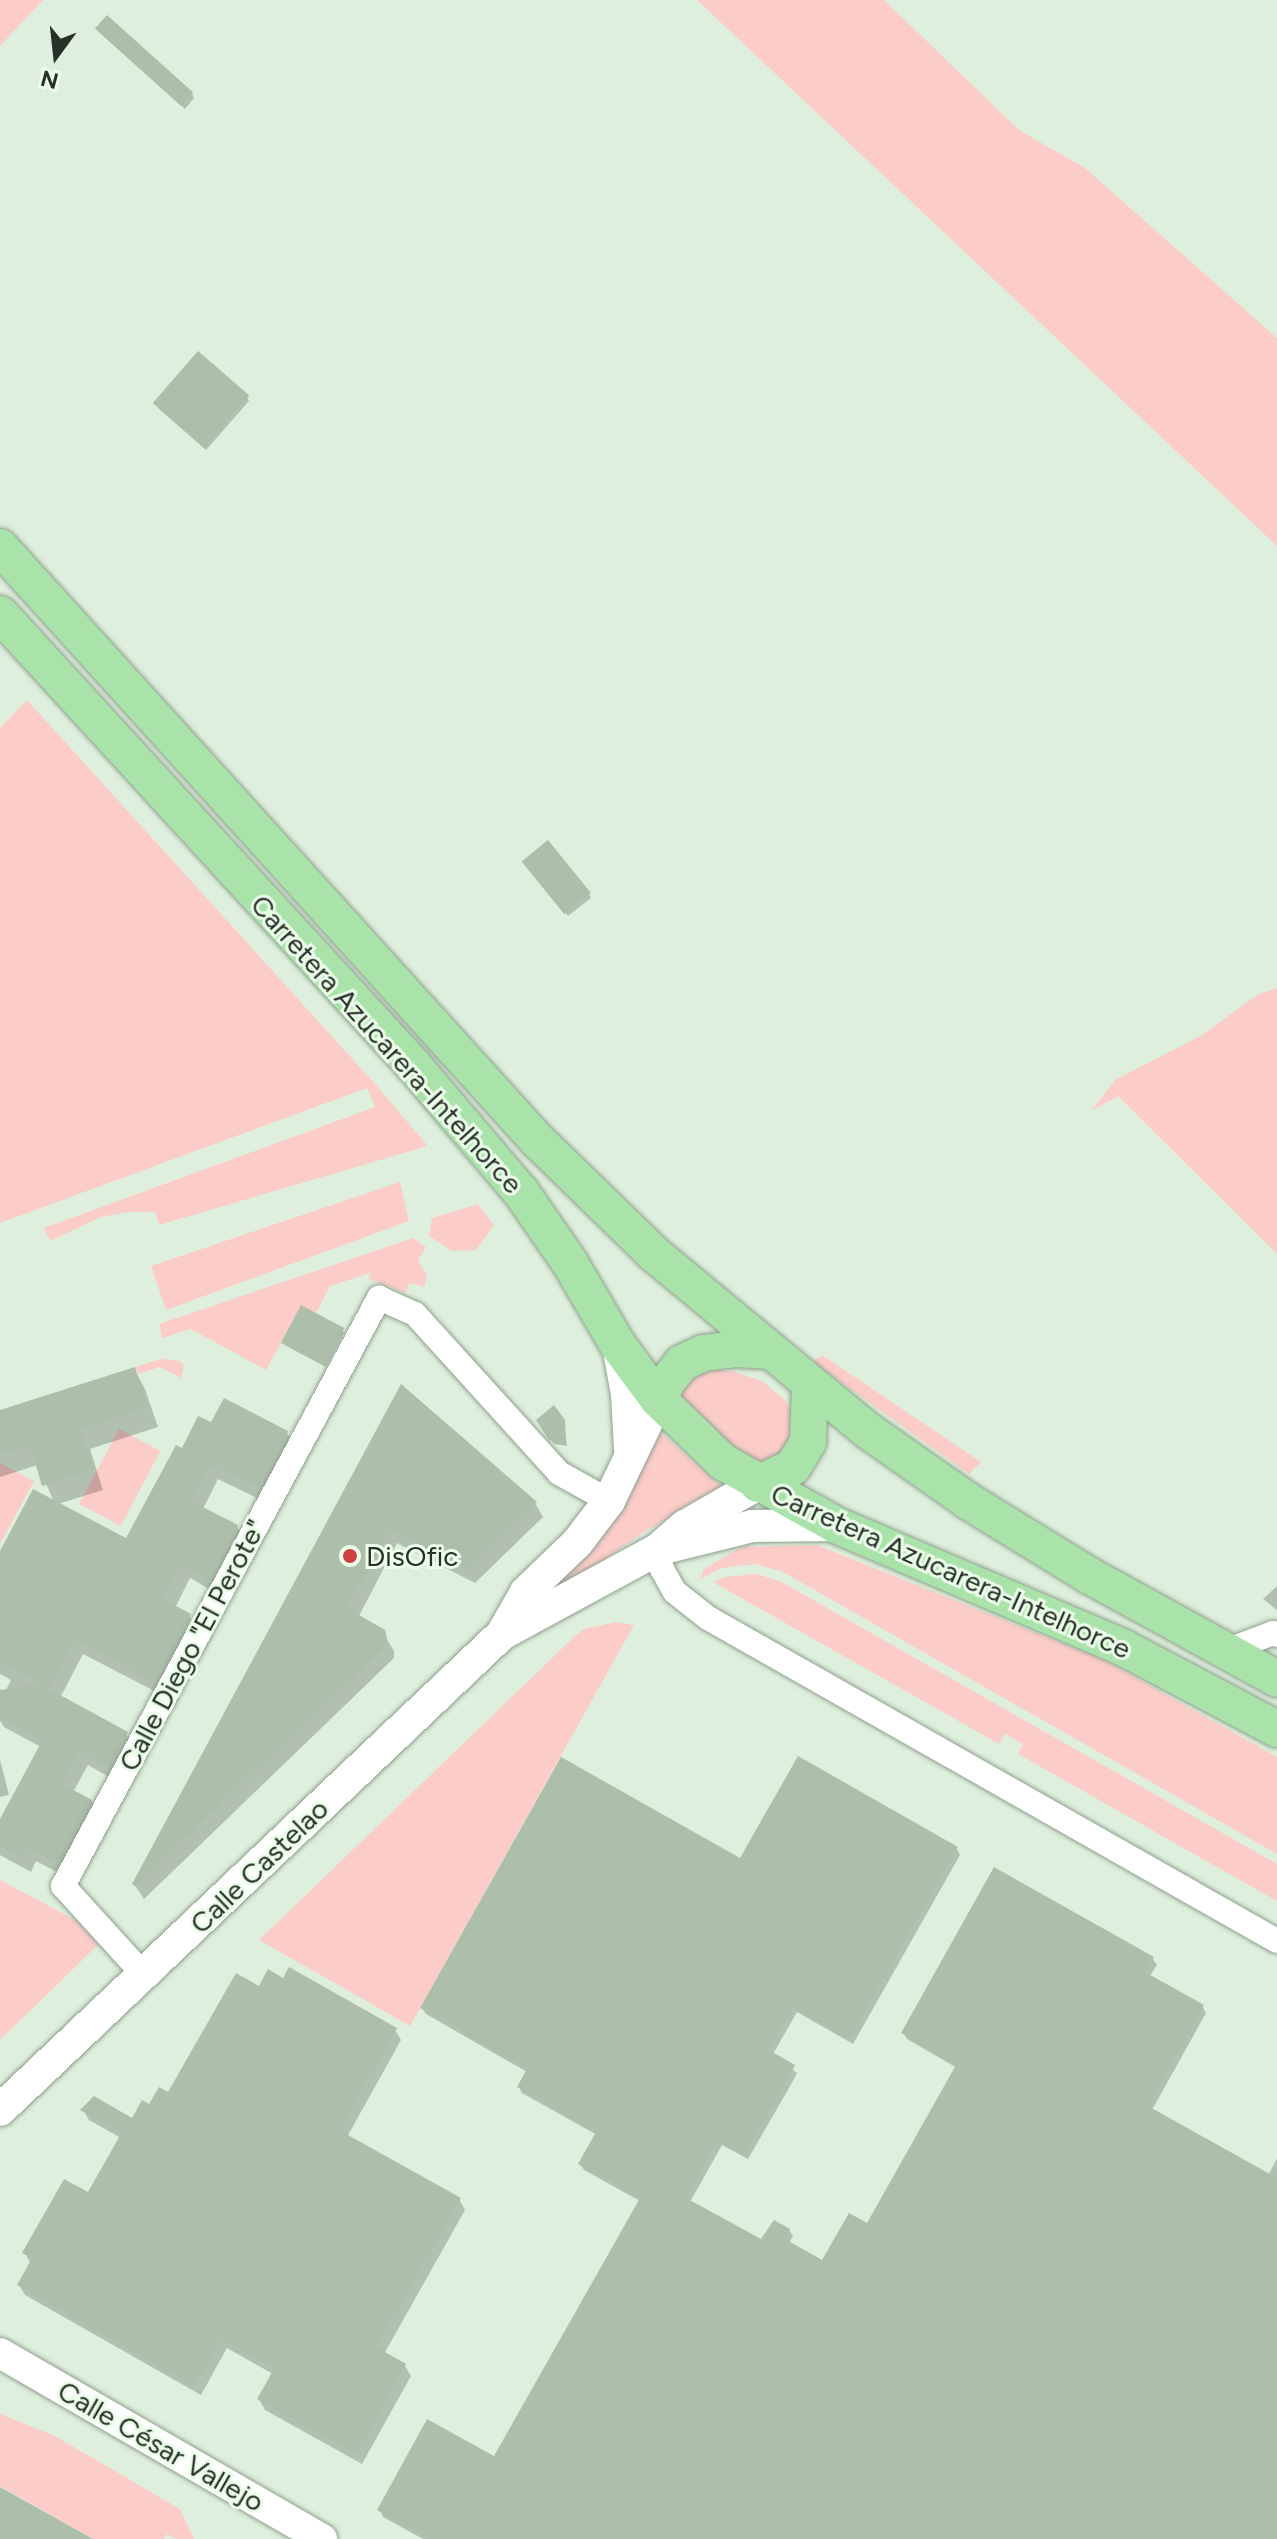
<!DOCTYPE html>
<html>
<head>
<meta charset="utf-8">
<style>
  body { margin:0 }
  #map { position:relative; width:1277px; height:2539px; overflow:hidden; background:#def0dd; font-family:Figtree,sans-serif }
  div>[style] { position:absolute }
  .green>* { inset:0; background:#fcccc9; transform-origin:0 0 }
  .shadow>* { inset:0; background:#0003 }
  .building>* { inset:0; background:#adbeab; transform-origin:0 0 }
  .roads { filter:drop-shadow(0 0 2px #8fa08e) drop-shadow(0 0 2px #8fa08e) }
  .minor>* { height:24px; margin:-12px; padding:0 12px; transform-origin:12px; border-radius:12px; background:#fff }
  .tertiary>* { height:30px; margin:-15px; padding:0 15px; transform-origin:15px; border-radius:15px; background:#fff }
  .secondary>* { height:32px; margin:-16px; padding:0 16px; transform-origin:16px; border-radius:16px; background:#fff }
  .primary>* { height:36px; margin:-18px; padding:0 18px; transform-origin:18px; border-radius:18px; background:#aae3a9 }
  .dots>* { width:22px; height:22px; translate:-50% -50%; box-sizing:border-box; border:4px solid #ebfeea; border-radius:50% }
  span { translate:-50% -50%; white-space:nowrap; text-align:center; line-height:1.15; -webkit-text-stroke:6px #ebfeea; paint-order:stroke }
  .street-label { font-size:28px; color:#293029 }
  .poi-label { font-size:28px; color:#293029 }
  .left { translate:0 -50%; text-align:left }
  .north { position:absolute; left:16px; top:16px; width:80px; height:80px; -webkit-text-stroke:6px #ebfeea; paint-order:stroke; rotate:195deg; font-size:22px; font-weight:700; line-height:32px; text-align:center; color:#293029 }
  .north::after { content:''; display:block; margin:auto; width:28px; height:36px; background:#293029; clip-path:polygon(50% 0,100% 100%,50% 72%,0 100%) }
</style>
</head>
<body>
<div id="map">
  <div class="green">
    <i style="clip-path:polygon(0 0,43px 0,0 46px)"></i>
    <i style="clip-path:polygon(697px 0,884px 0,1019px 130px,1085px 168px,1277px 338px,1277px 546px)"></i>
    <i style="clip-path:polygon(27px 700px,376px 1085px,428px 1146px,159px 1225px,155px 1212px,127px 1212px,101px 1217px,50px 1241px,44px 1228px,375px 1107px,367px 1088px,0 1223px,0 728px)"></i>
    <i style="clip-path:polygon(1277px 988px,1277px 1254px,1118px 1096px,1091px 1111px,1115px 1080px,1202px 1035px,1257px 995px)"></i>
    <i style="clip-path:polygon(400px 1182px,409px 1221px,166px 1310px,151px 1266px)"></i>
    <i style="clip-path:polygon(478px 1204px,494px 1225px,476px 1250px,452px 1251px,429px 1236px,432px 1218px)"></i>
    <i style="clip-path:polygon(413px 1238px,426px 1247px,418px 1261px,427px 1276px,424px 1287px,409px 1283px,406px 1293px,369px 1279px,371px 1273px,330px 1286px,316px 1313px,301px 1306px,266px 1370px,191px 1329px,162px 1338px,159px 1324px)"></i>
    <i style="clip-path:polygon(822px 1355px,981px 1462px,969px 1474px,813px 1362px)"></i>
    <i style="clip-path:polygon(161px 1359px,180px 1361px,184px 1366px,181px 1378px,160px 1367px,138px 1374px,135px 1367px)"></i>
    <i style="clip-path:polygon(705px 1370px,732px 1371px,762px 1381px,784px 1399px,793px 1413px,794px 1428px,782px 1456px,759px 1466px,722px 1438px,679px 1397px,687px 1381px)"></i>
    <i style="left:119px;top:1429px;width:47px;height:85px;rotate:28deg"></i>
    <i style="clip-path:polygon(658px 1430px,723px 1488px,644px 1532px,556px 1592px,551px 1587px)"></i>
    <i style="clip-path:polygon(0 1463px,34px 1481px,0 1544px)"></i>
    <i style="clip-path:polygon(817px 1545px,1106px 1661px,1277px 1757px,1277px 1854px,783px 1572px,755px 1564px,722px 1568px,701px 1579px,703px 1570px,740px 1547px)"></i>
    <i style="clip-path:polygon(756px 1574px,780px 1581px,1277px 1864px,1277px 1901px,1018px 1754px,1023px 1744px,1005px 1734px,999px 1744px,713px 1582px,725px 1577px)"></i>
    <i style="clip-path:polygon(616px 1622px,634px 1625px,410px 2026px,259px 1940px,575px 1636px,584px 1629px)"></i>
    <i style="clip-path:polygon(0 1880px,79px 1922px,100px 1943px,0 2040px)"></i>
    <i style="clip-path:polygon(0 2414px,55px 2436px,180px 2509px,194px 2539px,177px 2539px,167px 2534px,164px 2539px,93px 2539px,0 2486px)"></i>
  </div>
  <div class="shadow">
    <i style="clip-path:polygon(100px 33px,192px 94px,194px 98px,185px 109px)"></i>
    <i style="clip-path:polygon(247px 397px,249px 401px,206px 450px,157px 407px)"></i>
    <i style="clip-path:polygon(527px 866px,589px 894px,591px 898px,568px 916px)"></i>
    <i style="clip-path:polygon(342px 1329px,344px 1333px,326px 1367px,283px 1343px)"></i>
    <i style="clip-path:polygon(134px 1369px,145px 1389px,158px 1427px,90px 1449px,103px 1490px,58px 1504px,127px 1541px,182px 1450px,211px 1425px,287px 1433px,296px 1448px,267px 1503px,218px 1479px,203px 1509px,237px 1527px,246px 1542px,218px 1594px,190px 1578px,175px 1608px,189px 1616px,198px 1631px,164px 1696px,83px 1654px,60px 1698px,126px 1734px,135px 1749px,118px 1782px,88px 1765px,73px 1792px,91px 1801px,100px 1817px,67px 1877px,36px 1861px,31px 1872px,0 1855px,0 1823px,41px 1747px,4px 1727px,0 1721px,0 1702px,11px 1680px,0 1674px,0 1556px,54px 1502px,38px 1465px,0 1477px,0 1412px)"></i>
    <i style="clip-path:polygon(401px 1387px,535px 1503px,543px 1517px,475px 1583px,397px 1543px,359px 1616px,385px 1636px,394px 1651px,394px 1658px,144px 1899px,134px 1884px)"></i>
    <i style="clip-path:polygon(538px 1421px,564px 1421px,567px 1446px,554px 1444px)"></i>
    <i style="clip-path:polygon(1277px 1586px,1277px 1610px,1263px 1599px)"></i>
    <i style="clip-path:polygon(0 1760px,9px 1795px,0 1797px)"></i>
    <i style="clip-path:polygon(957px 1849px,960px 1855px,853px 2044px,797px 2012px,773px 2054px,797px 2073px,789px 2088px,748px 2159px,722px 2145px,690px 2202px,761px 2242px,789px 2230px,793px 2236px,789px 2243px,823px 2262px,868px 2226px,957px 2068px,907px 2039px,903px 2033px,995px 1870px,1153px 1959px,1157px 1965px,1149px 1977px,1202px 2006px,1206px 2013px,1152px 2110px,1268px 2175px,1277px 2159px,1277px 2539px,423px 2539px,383px 2517px,380px 2510px,495px 2459px,640px 2201px,584px 2170px,580px 2164px,597px 2135px,522px 2093px,519px 2087px,527px 2072px,426px 2014px,422px 2008px,741px 1860px)"></i>
    <i style="clip-path:polygon(260px 1989px,395px 2030px,401px 2040px,347px 2137px,459px 2199px,465px 2210px,384px 2354px,405px 2366px,411px 2376px,362px 2464px,265px 2410px,259px 2399px,273px 2374px,227px 2348px,201px 2395px,25px 2295px,19px 2285px,31px 2264px,25px 2253px,89px 2195px,121px 2138px,89px 2120px,83px 2110px,133px 2120px,168px 2095px)"></i>
  </div>
  <div class="building">
    <i style="left:107px;top:15px;width:116px;height:18px;rotate:42deg"></i>
    <i style="left:198px;top:351px;width:68px;height:69px;rotate:41deg"></i>
    <i style="left:548px;top:840px;width:68px;height:34px;rotate:51deg"></i>
    <i style="left:301px;top:1305px;width:49px;height:43px;rotate:28deg"></i>
    <i style="clip-path:polygon(135px 1367px,148px 1407px,80px 1429px,93px 1470px,42px 1486px,30px 1445px,0 1454px,0 1410px)"></i>
    <i style="clip-path:polygon(401px 1384px,537px 1502px,466px 1569px,389px 1530px,347px 1608px,385px 1630px,387px 1638px,384px 1648px,135px 1886px,132px 1884px)"></i>
    <i style="clip-path:polygon(224px 1398px,288px 1431px,258px 1488px,210px 1465px,191px 1501px,238px 1525px,209px 1580px,181px 1564px,163px 1599px,191px 1614px,155px 1682px,75px 1640px,49px 1688px,0 1663px,0 1551px,33px 1489px,126px 1538px,176px 1445px,182px 1448px,198px 1416px,211px 1422px)"></i>
    <i style="clip-path:polygon(554px 1405px,565px 1420px,566px 1443px,549px 1440px,536px 1420px)"></i>
    <i style="clip-path:polygon(40px 1684px,128px 1732px,109px 1767px,79px 1751px,62px 1784px,92px 1800px,58px 1863px,27px 1847px,22px 1858px,0 1846px,0 1819px,43px 1739px,0 1716px,0 1690px)"></i>
    <i style="clip-path:polygon(798px 1756px,958px 1847px,849px 2039px,793px 2007px,769px 2050px,795px 2065px,786px 2082px,744px 2154px,718px 2140px,686px 2198px,761px 2239px,774px 2220px,790px 2229px,785px 2239px,822px 2260px,849px 2213px,867px 2223px,956px 2065px,901px 2033px,994px 1867px,1154px 1957px,1145px 1972px,1204px 2005px,1148px 2106px,1277px 2178px,1277px 2539px,428px 2539px,377px 2510px,427px 2419px,494px 2456px,640px 2198px,578px 2164px,596px 2132px,517px 2087px,527px 2069px,420px 2008px,561px 1757px,740px 1858px)"></i>
    <i style="clip-path:polygon(289px 1967px,397px 2028px,339px 2130px,461px 2198px,376px 2347px,406px 2364px,356px 2454px,257px 2399px,274px 2369px,221px 2339px,194px 2386px,17px 2285px,32px 2258px,22px 2253px,64px 2179px,88px 2192px,122px 2132px,80px 2110px,94px 2096px,132px 2118px,142px 2100px,149px 2104px,159px 2087px,168px 2092px,236px 1973px,259px 1986px,268px 1969px,283px 1978px)"></i>
    <i style="clip-path:polygon(0 2487px,93px 2539px,0 2539px)"></i>
  </div>
  <div class="roads">
    <div class="minor">
      <i style="left:657px;top:1550px;width:20px;rotate:75deg"></i>
      <i style="left:662px;top:1569px;width:26px;rotate:61deg"></i>
      <i style="left:675px;top:1592px;width:42px;rotate:38.2deg"></i>
      <i style="left:708px;top:1618px;width:654px;rotate:29.58deg"></i>
      <i style="left:1226px;top:1651px;width:50px;rotate:-21deg"></i>
      <i style="left:1273px;top:1633px;width:4px;rotate:27deg"></i>
      <i style="left:144px;top:1975px;width:120px;rotate:-132.3deg"></i>
      <i style="left:63px;top:1886px;width:668px;rotate:-61.75deg"></i>
      <i style="left:379px;top:1298px;width:39px;rotate:24deg"></i>
      <i style="left:415px;top:1314px;width:215px;rotate:47.8deg"></i>
      <i style="left:559px;top:1473px;width:57px;rotate:29.2deg"></i>
    </div>
    <div class="tertiary">
      <i style="left:0;top:2353px;width:372px;rotate:30deg"></i>
    </div>
    <div class="secondary">
      <i style="left:618px;top:1345px;width:50px;rotate:79.6deg"></i>
      <i style="left:627px;top:1394px;width:56px;rotate:86.9deg"></i>
      <i style="left:672px;top:1546px;width:82px;rotate:-14deg"></i>
      <i style="left:752px;top:1526px;width:84px;rotate:-0.7deg"></i>
      <i style="left:502px;top:1634px;width:176px;rotate:-28.5deg"></i>
      <i style="left:657px;top:1550px;width:37px;rotate:-41deg"></i>
      <i style="left:685px;top:1526px;width:84px;rotate:-29.9deg"></i>
      <i style="left:0;top:2110px;width:692px;rotate:-43.48deg"></i>
      <i style="left:502px;top:1634px;width:48px;rotate:-60.3deg"></i>
      <i style="left:526px;top:1592px;width:71px;rotate:-43.9deg"></i>
      <i style="left:577px;top:1543px;width:53px;rotate:-52.7deg"></i>
      <i style="left:609px;top:1501px;width:113px;rotate:-64.3deg"></i>
    </div>
    <div class="primary">
      <i style="left:0;top:547px;width:800px;rotate:47.84deg"></i>
      <i style="left:537px;top:1140px;width:162px;rotate:44.2deg"></i>
      <i style="left:653px;top:1253px;width:278px;rotate:39.6deg"></i>
      <i style="left:867px;top:1430px;width:123px;rotate:35.1deg"></i>
      <i style="left:968px;top:1501px;width:143px;rotate:31.6deg"></i>
      <i style="left:1090px;top:1576px;width:213px;rotate:28.8deg"></i>
      <i style="left:0;top:614px;width:613px;rotate:47.51deg"></i>
      <i style="left:414px;top:1066px;width:165px;rotate:49.7deg"></i>
      <i style="left:521px;top:1192px;width:86px;rotate:55.4deg"></i>
      <i style="left:570px;top:1263px;width:95px;rotate:59.7deg"></i>
      <i style="left:618px;top:1345px;width:67px;rotate:53.5deg"></i>
      <i style="left:658px;top:1399px;width:91px;rotate:44.1deg"></i>
      <i style="left:723px;top:1462px;width:129px;rotate:29.1deg"></i>
      <i style="left:836px;top:1525px;width:313px;rotate:23.1deg"></i>
      <i style="left:1124px;top:1648px;width:173px;rotate:27.9deg"></i>
      <i style="left:658px;top:1399px;width:19px;rotate:-62deg"></i>
      <i style="left:667px;top:1382px;width:24px;rotate:-52deg"></i>
      <i style="left:682px;top:1363px;width:23px;rotate:-25deg"></i>
      <i style="left:703px;top:1353px;width:32px;rotate:-7deg"></i>
      <i style="left:735px;top:1349px;width:33px;rotate:3deg"></i>
      <i style="left:758px;top:1484px;width:39px;rotate:-26deg"></i>
      <i style="left:793px;top:1467px;width:29px;rotate:-59deg"></i>
      <i style="left:808px;top:1442px;width:57px;rotate:-88deg"></i>
    </div>
  </div>
  <div class="dots">
    <i style="left:350px;top:1556px;background:#cf4044"></i>
  </div>
  <div class="street-label">
    <span style="left:387px;top:1044px;rotate:48deg">Carretera Azucarera-Intelhorce</span>
    <span style="left:951px;top:1571px;rotate:24deg">Carretera Azucarera-Intelhorce</span>
    <span style="left:192px;top:1645px;rotate:-62deg">Calle Diego "El Perote"</span>
    <span style="left:259px;top:1866px;rotate:-44deg">Calle Castelao</span>
    <span style="left:161px;top:2446px;rotate:30deg">Calle César Vallejo</span>
  </div>
  <div class="poi-label">
    <span class="left" style="left:366px;top:1556px">DisOfic</span>
  </div>
  <div class="north">N</div>
</div>
</body>
</html>
